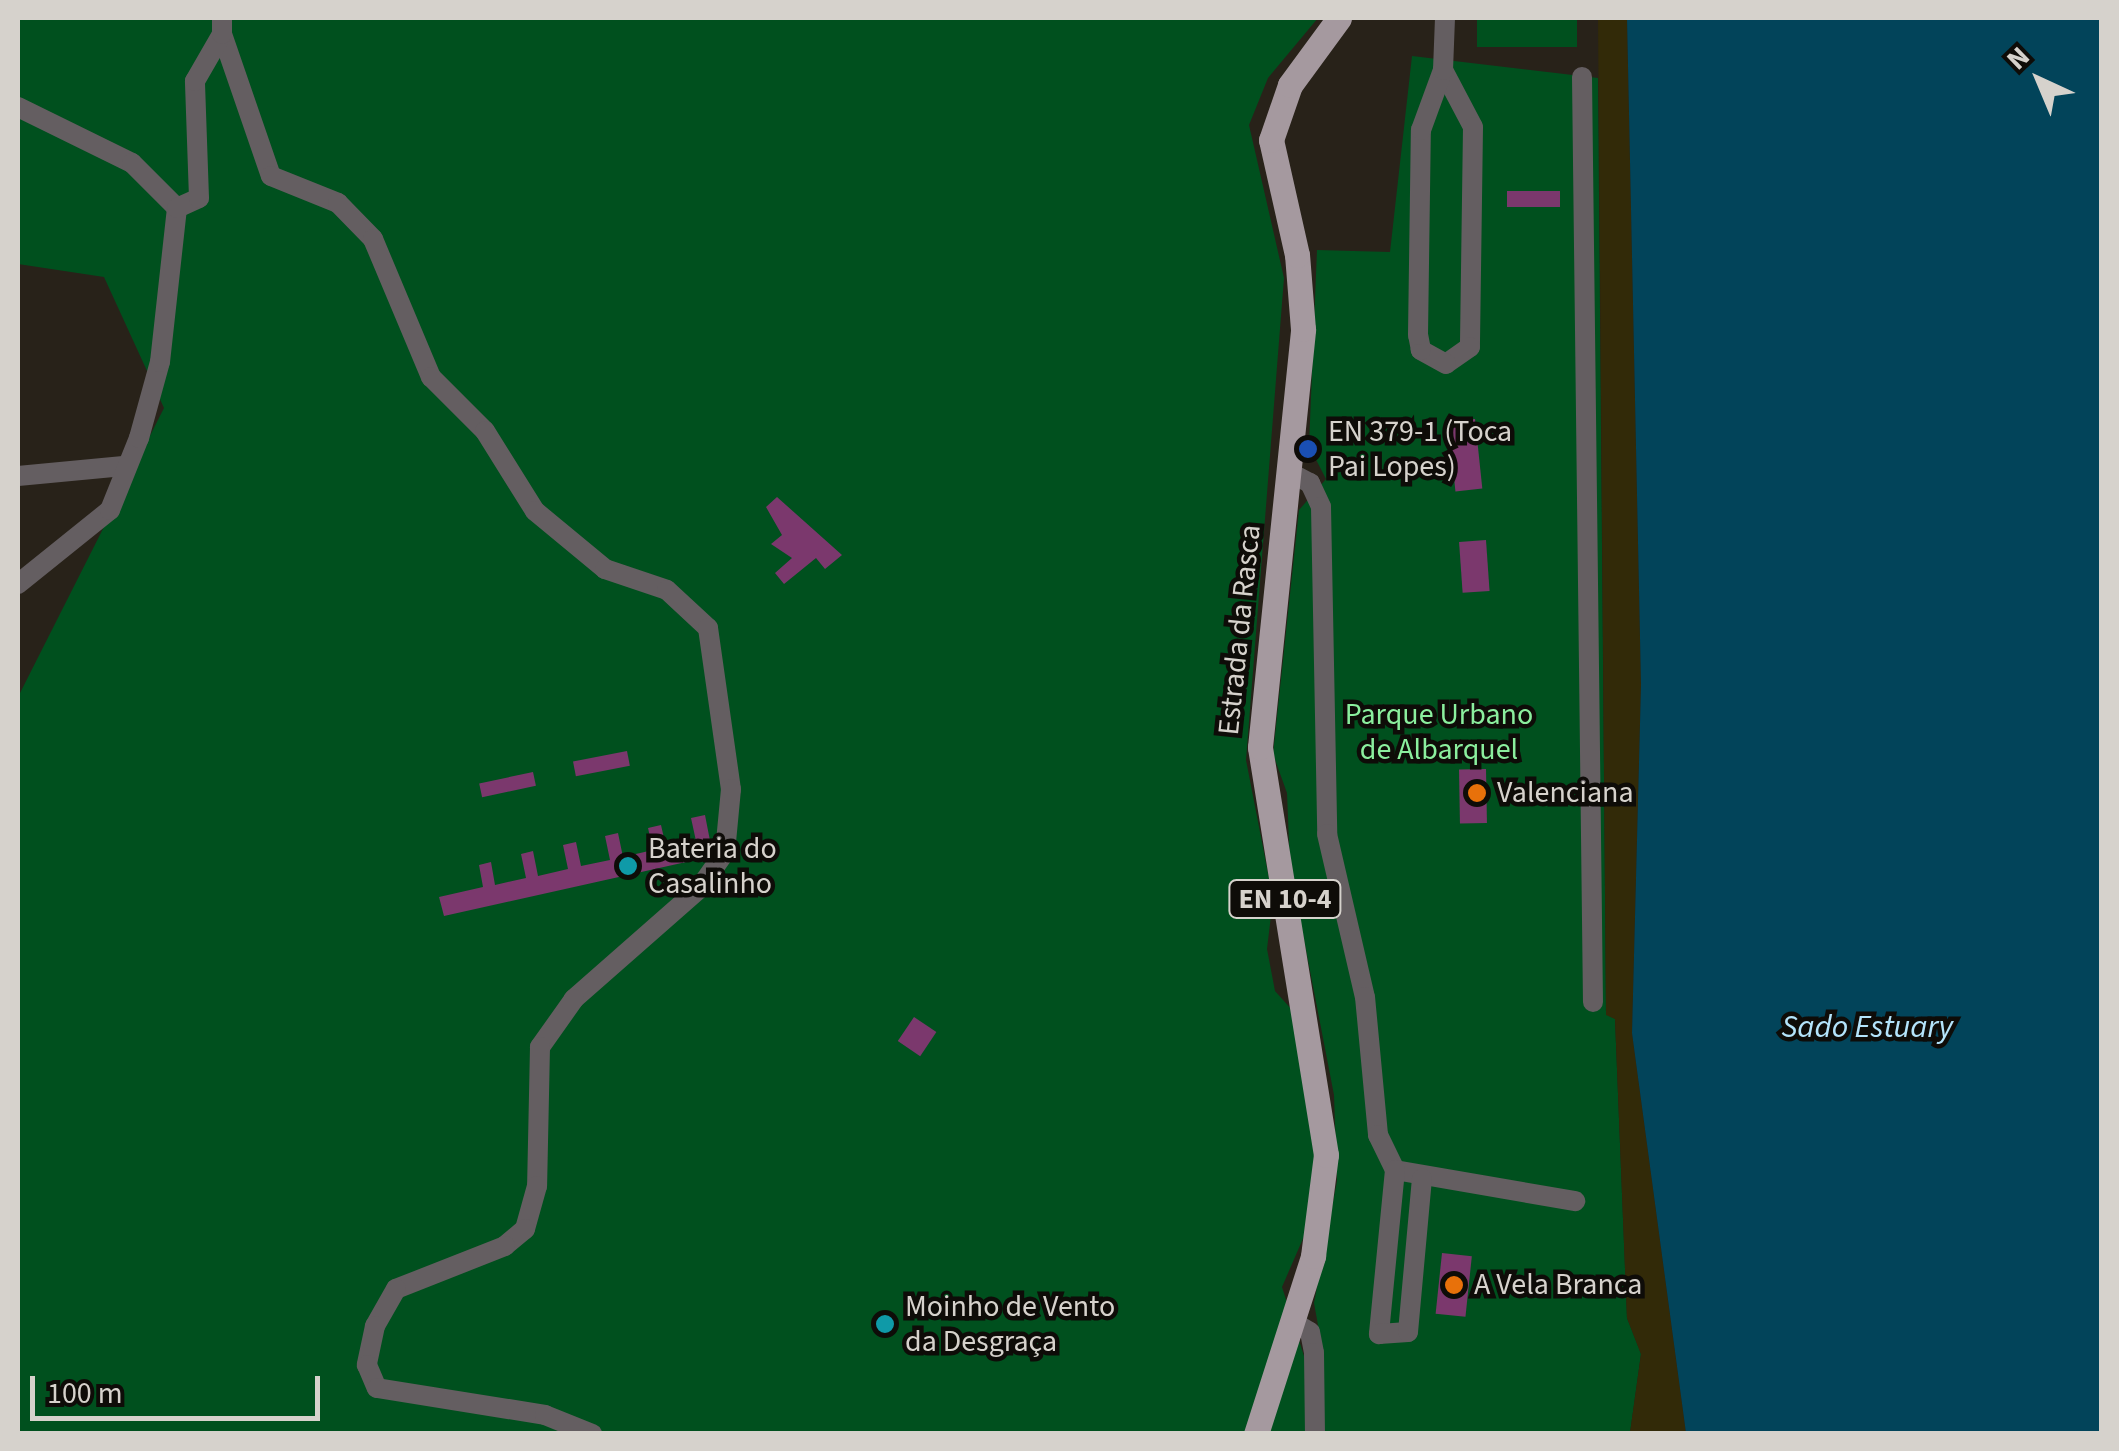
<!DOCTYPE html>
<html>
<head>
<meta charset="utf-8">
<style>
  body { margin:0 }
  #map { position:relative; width:2119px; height:1451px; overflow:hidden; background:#282219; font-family:"Source Sans 3",sans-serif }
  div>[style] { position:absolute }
  .green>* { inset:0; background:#00501e; transform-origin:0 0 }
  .sand>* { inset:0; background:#322a08 }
  .water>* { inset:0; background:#02445a }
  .building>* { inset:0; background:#7b386d; transform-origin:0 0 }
  .round { border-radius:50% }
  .minor>* { height:20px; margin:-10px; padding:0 10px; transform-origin:10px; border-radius:10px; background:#645e61 }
  .major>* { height:25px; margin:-12.5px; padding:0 12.5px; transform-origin:12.5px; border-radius:12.5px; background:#a5999f }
  .dots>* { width:28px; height:28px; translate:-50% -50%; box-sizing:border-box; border:5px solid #0e0c08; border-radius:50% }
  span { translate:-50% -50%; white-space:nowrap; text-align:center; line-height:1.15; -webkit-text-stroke:9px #0e0c08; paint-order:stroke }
  .shield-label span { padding:2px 8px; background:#0e0c08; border:2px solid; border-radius:8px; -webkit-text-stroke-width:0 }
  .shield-label { font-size:28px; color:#d6d2cc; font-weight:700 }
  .poi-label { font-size:30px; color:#d6d2cc }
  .left { translate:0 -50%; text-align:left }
  .street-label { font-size:30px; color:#d6d2cc }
  .park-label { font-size:30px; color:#8bef9e }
  .water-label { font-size:32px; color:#b4e4fb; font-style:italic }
  .frame { position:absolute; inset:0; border:20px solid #d6d2cc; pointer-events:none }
  .north { position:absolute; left:1989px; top:30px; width:100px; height:100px; -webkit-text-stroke:8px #0e0c08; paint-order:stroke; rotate:316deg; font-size:28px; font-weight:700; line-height:40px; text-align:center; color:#d6d2cc }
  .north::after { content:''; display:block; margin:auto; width:35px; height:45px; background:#d6d2cc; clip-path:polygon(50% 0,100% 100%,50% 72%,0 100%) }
  .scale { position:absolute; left:30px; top:1376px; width:290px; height:45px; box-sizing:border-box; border:5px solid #d6d2cc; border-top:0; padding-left:12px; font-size:30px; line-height:35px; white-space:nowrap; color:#d6d2cc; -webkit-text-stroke:8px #0e0c08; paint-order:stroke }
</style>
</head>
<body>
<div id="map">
  <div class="green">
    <i style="clip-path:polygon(18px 18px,1318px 18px,1268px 78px,1249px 125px,1284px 278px,1246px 760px,1273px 899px,1267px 949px,1275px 991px,1293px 1011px,1316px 1158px,1308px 1227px,1282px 1287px,1304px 1356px,1323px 1353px,1314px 1303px,1337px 1181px,1334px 1095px,1290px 867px,1287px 793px,1273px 754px,1299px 510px,1326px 479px,1309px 446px,1317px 250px,1390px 252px,1412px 56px,1598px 78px,1606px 1014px,1615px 1019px,1627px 1318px,1641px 1354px,1630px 1433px,18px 1433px,18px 697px,164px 408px,104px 277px,18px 264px)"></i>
    <i style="left:1477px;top:18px;width:100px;height:29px"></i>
  </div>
  <div class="sand">
    <i style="clip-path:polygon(1598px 18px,1627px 18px,1641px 685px,1632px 1033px,1686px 1433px,1630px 1433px,1641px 1354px,1627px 1318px,1615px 1019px,1606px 1015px)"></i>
  </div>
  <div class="water">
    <i style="clip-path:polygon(1627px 18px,2101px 18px,2101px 1433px,1686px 1433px,1632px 1033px,1641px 685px)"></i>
  </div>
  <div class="building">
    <i style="left:1507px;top:191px;width:53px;height:16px"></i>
    <i style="left:1475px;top:419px;width:70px;height:27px;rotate:84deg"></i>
    <i style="clip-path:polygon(777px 497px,842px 555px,825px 569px,816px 558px,784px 584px,775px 573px,792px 558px,771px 544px,782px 535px,766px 507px)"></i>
    <i style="left:1486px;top:540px;width:51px;height:27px;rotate:86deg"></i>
    <i style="left:627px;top:751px;width:15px;height:55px;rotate:79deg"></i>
    <i style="left:1486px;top:769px;width:54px;height:27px;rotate:89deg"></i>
    <i style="left:533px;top:772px;width:14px;height:55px;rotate:78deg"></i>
    <i style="clip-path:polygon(705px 815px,713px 856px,444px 916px,439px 897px,483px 887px,479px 865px,491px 862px,495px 885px,526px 878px,521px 854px,533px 851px,538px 876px,568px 869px,563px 845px,576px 842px,581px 866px,610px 860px,605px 836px,618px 833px,623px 857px,653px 850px,648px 828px,661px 825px,666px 847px,696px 841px,691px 818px)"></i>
    <i style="left:914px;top:1017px;width:27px;height:29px;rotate:34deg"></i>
    <i style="left:1442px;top:1253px;width:30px;height:61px;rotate:6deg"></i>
    <i class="round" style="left:874px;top:1313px;width:22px;height:22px"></i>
  </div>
  <div class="minor">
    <i style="left:222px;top:34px;width:150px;rotate:71deg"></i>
    <i style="left:271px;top:176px;width:72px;rotate:21.9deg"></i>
    <i style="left:338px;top:203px;width:50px;rotate:45.8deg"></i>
    <i style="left:373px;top:239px;width:150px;rotate:67.2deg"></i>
    <i style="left:431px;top:377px;width:76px;rotate:45deg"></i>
    <i style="left:485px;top:431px;width:94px;rotate:58deg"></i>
    <i style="left:535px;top:511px;width:91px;rotate:39.6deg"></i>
    <i style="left:605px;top:569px;width:65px;rotate:18.7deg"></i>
    <i style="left:667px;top:590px;width:56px;rotate:42.8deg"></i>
    <i style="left:708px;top:628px;width:163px;rotate:81.9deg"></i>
    <i style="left:731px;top:789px;width:63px;rotate:95.4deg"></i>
    <i style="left:725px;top:852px;width:45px;rotate:125.1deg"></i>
    <i style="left:699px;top:889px;width:167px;rotate:138.7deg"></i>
    <i style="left:574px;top:999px;width:59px;rotate:125.3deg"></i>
    <i style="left:540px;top:1047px;width:139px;rotate:91.2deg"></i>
    <i style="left:537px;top:1186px;width:45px;rotate:105.6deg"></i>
    <i style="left:525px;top:1229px;width:26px;rotate:140deg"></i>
    <i style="left:505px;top:1246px;width:117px;rotate:158.5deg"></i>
    <i style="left:396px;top:1289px;width:43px;rotate:119.6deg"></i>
    <i style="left:375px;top:1326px;width:40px;rotate:102deg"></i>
    <i style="left:367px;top:1365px;width:25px;rotate:67deg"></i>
    <i style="left:377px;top:1388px;width:170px;rotate:9.1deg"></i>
    <i style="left:545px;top:1415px;width:51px;rotate:22deg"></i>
    <i style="left:1443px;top:70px;width:64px;rotate:62.2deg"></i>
    <i style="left:1473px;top:127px;width:220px;rotate:90.8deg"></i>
    <i style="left:1470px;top:347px;width:29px;rotate:145deg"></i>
    <i style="left:1446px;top:364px;width:29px;rotate:-151deg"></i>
    <i style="left:1421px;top:350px;width:15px;rotate:-101deg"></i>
    <i style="left:1418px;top:335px;width:205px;rotate:-89.2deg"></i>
    <i style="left:1421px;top:130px;width:64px;rotate:-69.9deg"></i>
    <i style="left:1443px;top:70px;width:52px;rotate:-87.8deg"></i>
    <i style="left:1582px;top:77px;width:925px;rotate:89.32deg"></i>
    <i style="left:18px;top:107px;width:127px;rotate:26.2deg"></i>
    <i style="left:132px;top:163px;width:64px;rotate:45deg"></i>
    <i style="left:1289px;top:472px;width:24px;rotate:28deg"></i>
    <i style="left:1310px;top:483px;width:26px;rotate:65deg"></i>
    <i style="left:1321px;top:507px;width:327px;rotate:88.9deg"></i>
    <i style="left:1327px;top:834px;width:167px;rotate:76.9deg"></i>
    <i style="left:1365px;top:997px;width:139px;rotate:84.6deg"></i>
    <i style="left:1378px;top:1135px;width:39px;rotate:64deg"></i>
    <i style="left:1395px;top:1170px;width:183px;rotate:9.8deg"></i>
    <i style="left:18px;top:476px;width:106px;rotate:-5.4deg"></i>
    <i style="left:18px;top:584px;width:118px;rotate:-38.8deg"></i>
    <i style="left:110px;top:510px;width:78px;rotate:-68.1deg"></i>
    <i style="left:139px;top:438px;width:79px;rotate:-74.6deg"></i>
    <i style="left:160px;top:362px;width:155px;rotate:-83.7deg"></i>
    <i style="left:177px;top:208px;width:24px;rotate:-24deg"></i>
    <i style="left:199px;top:198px;width:117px;rotate:-92deg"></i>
    <i style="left:195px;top:81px;width:54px;rotate:-60.1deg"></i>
    <i style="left:222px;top:34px;width:16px;rotate:-90deg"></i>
    <i style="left:1395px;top:1170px;width:165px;rotate:95.6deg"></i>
    <i style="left:1379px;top:1334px;width:29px;rotate:-4deg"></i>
    <i style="left:1408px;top:1332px;width:154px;rotate:-84.8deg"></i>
    <i style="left:1295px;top:1323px;width:17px;rotate:31deg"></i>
    <i style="left:1310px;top:1332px;width:21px;rotate:79deg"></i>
    <i style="left:1314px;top:1353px;width:81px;rotate:89.3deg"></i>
  </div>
  <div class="major">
    <i style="left:1256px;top:1434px;width:187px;rotate:-72.2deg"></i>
    <i style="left:1313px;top:1256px;width:102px;rotate:-82.7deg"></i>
    <i style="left:1326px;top:1155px;width:413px;rotate:-99.2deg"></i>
    <i style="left:1260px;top:747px;width:420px;rotate:-84.1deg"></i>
    <i style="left:1303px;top:329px;width:74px;rotate:-94.6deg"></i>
    <i style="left:1297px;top:255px;width:118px;rotate:-102.7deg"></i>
    <i style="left:1271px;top:140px;width:58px;rotate:-70.9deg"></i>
    <i style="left:1290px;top:85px;width:83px;rotate:-53.8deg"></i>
  </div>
  <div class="dots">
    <i style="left:1308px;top:449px;background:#1a4fb4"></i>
    <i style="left:1477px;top:793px;background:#e8710a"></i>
    <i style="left:628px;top:866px;background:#0f9aa8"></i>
    <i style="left:1454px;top:1285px;background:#e8710a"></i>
    <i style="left:885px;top:1324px;background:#0f9aa8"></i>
  </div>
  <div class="shield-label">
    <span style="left:1285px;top:899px">EN 10-4</span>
  </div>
  <div class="poi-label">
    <span class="left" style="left:1328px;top:449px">EN 379-1 (Toca<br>Pai Lopes)</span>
    <span class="left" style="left:1497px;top:793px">Valenciana</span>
    <span class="left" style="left:648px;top:866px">Bateria do<br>Casalinho</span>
    <span class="left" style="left:1474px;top:1285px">A Vela Branca</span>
    <span class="left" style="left:905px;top:1324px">Moinho de Vento<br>da Desgraça</span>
  </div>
  <div class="street-label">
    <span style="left:1240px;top:630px;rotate:-84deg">Estrada da Rasca</span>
  </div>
  <div class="park-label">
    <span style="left:1439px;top:732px">Parque Urbano<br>de Albarquel</span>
  </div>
  <div class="water-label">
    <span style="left:1867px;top:1027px">Sado Estuary</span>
  </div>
  <div class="frame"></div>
  <div class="north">N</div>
  <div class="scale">100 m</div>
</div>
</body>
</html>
